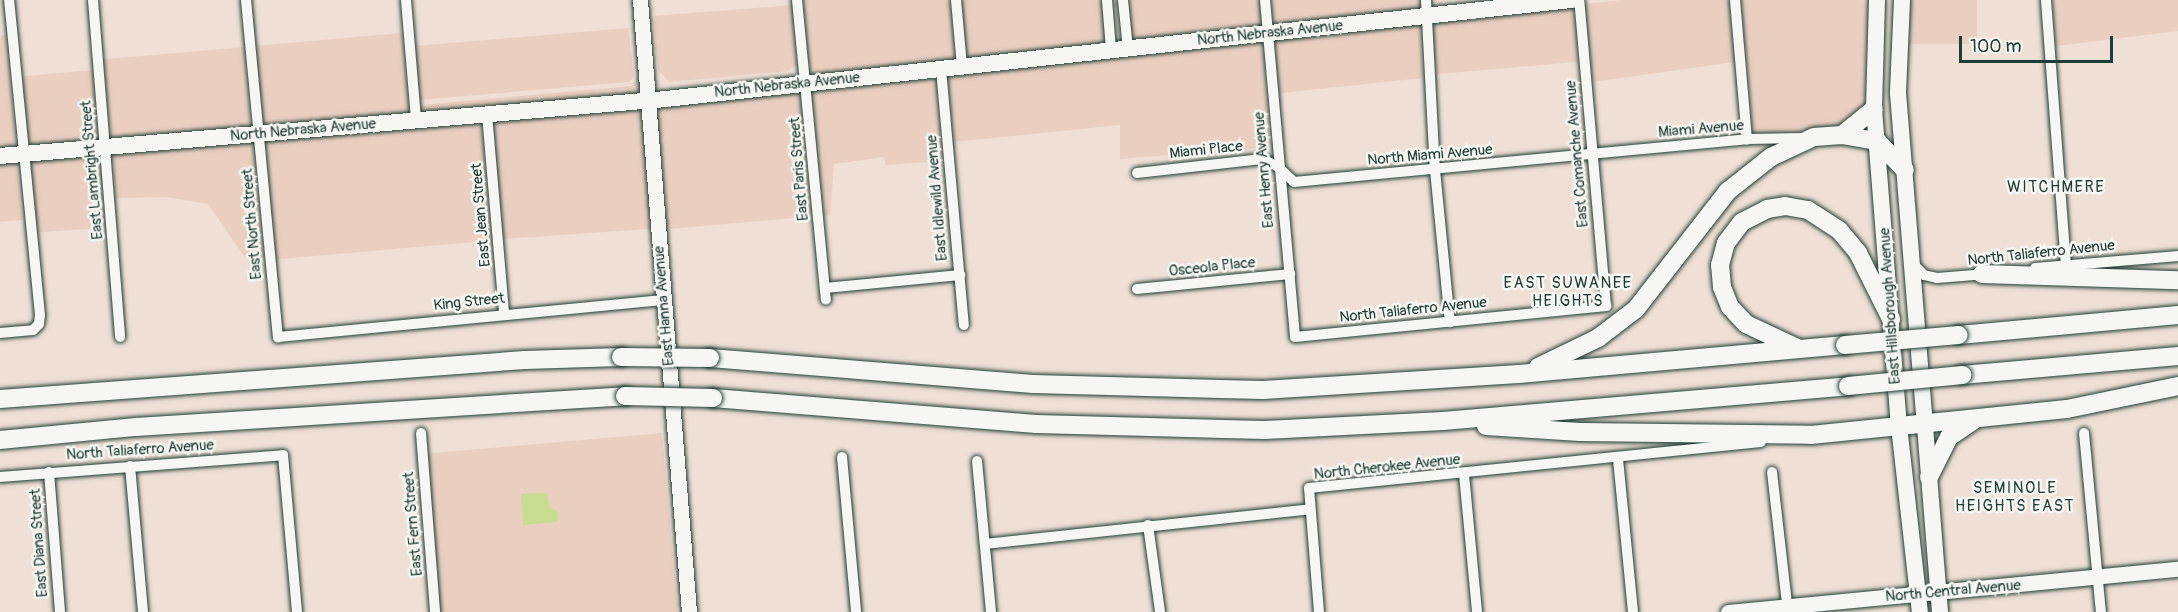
<!DOCTYPE html>
<html>
<head>
<meta charset="utf-8">
<style>
  body { margin:0 }
  #map { position:relative; width:2178px; height:612px; overflow:hidden; background:#efdfd5; font-family:Pangolin,sans-serif }
  div>[style] { position:absolute }
  .built>* { inset:0; background:#eacfc1; transform-origin:0 0 }
  .green>* { inset:0; background:#c8dc91 }
  .roads { filter:drop-shadow(0 0 2px #1f3d34) drop-shadow(0 0 2px #1f3d34) }
  .street>* { height:10px; margin:-5px; padding:0 5px; transform-origin:5px; border-radius:5px; background:#f6f6f2 }
  .secondary>* { height:15px; margin:-7.5px; padding:0 7.5px; transform-origin:7.5px; border-radius:7.5px; background:#f6f6f2 }
  .primary>* { height:16px; margin:-8px; padding:0 8px; transform-origin:8px; border-radius:8px; background:#f6f6f2 }
  .highway>* { height:18px; margin:-9px; padding:0 9px; transform-origin:9px; border-radius:9px; background:#f6f6f2 }
  .bridges { filter:drop-shadow(0 0 2px #1f3d34) drop-shadow(0 0 2px #1f3d34) }
  .highway-bridge>* { height:18px; margin:-9px; padding:0 9px; transform-origin:9px; border-radius:9px; background:#f6f6f2 }
  span { translate:-50% -50%; white-space:nowrap; text-align:center; line-height:1.15; -webkit-text-stroke:5px #f6f6f2; paint-order:stroke }
  .street-label { font-size:15px; color:#1f3d34 }
  .neighbourhood-label { font-size:16px; color:#1f3d34; letter-spacing:1.5px }
  .scale { position:absolute; left:1959px; top:36px; width:154px; height:27px; box-sizing:border-box; border:3px solid #1f3d34; border-top:0; padding-left:8px; font-size:18px; line-height:21px; white-space:nowrap; color:#1f3d34; -webkit-text-stroke:4px #f6f6f2; paint-order:stroke }
</style>
</head>
<body>
<div id="map">
  <div class="built">
    <i style="clip-path:polygon(803px 0,950px 0,956px 62px,810px 78px)"></i>
    <i style="clip-path:polygon(962px 0,1111px 0,1115px 45px,968px 60px)"></i>
    <i style="clip-path:polygon(1123px 0,1259px 0,1262px 28px,1127px 43px)"></i>
    <i style="clip-path:polygon(1271px 0,1420px 0,1420px 12px,1274px 27px)"></i>
    <i style="clip-path:polygon(1621px 0,1729px 0,1734px 62px,1593px 82px,1585px 4px)"></i>
    <i style="clip-path:polygon(1741px 0,1870px 0,1868px 109px,1847px 125px,1796px 133px,1753px 134px)"></i>
    <i style="left:1910px;top:0;width:67px;height:44px"></i>
    <i style="clip-path:polygon(2052px 0,2178px 0,2178px 31px,2056px 46px)"></i>
    <i style="clip-path:polygon(793px 5px,796px 65px,788px 71px,669px 82px,658px 69px,653px 16px)"></i>
    <i style="left:1573px;top:5px;width:57px;height:142px;rotate:85deg"></i>
    <i style="clip-path:polygon(632px 15px,635px 15px,642px 96px,421px 115px,421px 105px,631px 86px,639px 76px)"></i>
    <i style="clip-path:polygon(1420px 22px,1423px 78px,1281px 93px,1280px 119px,1275px 38px)"></i>
    <i style="clip-path:polygon(628px 28px,634px 77px,629px 82px,419px 100px,415px 46px)"></i>
    <i style="left:402px;top:33px;width:82px;height:147px;rotate:85deg"></i>
    <i style="clip-path:polygon(6px 35px,16px 149px,0 151px,0 36px)"></i>
    <i style="clip-path:polygon(1263px 39px,1270px 147px,1120px 159px,1120px 125px,954px 142px,947px 73px)"></i>
    <i style="left:244px;top:47px;width:82px;height:141px;rotate:85deg"></i>
    <i style="left:93px;top:70px;width:72px;height:71px;rotate:85deg"></i>
    <i style="clip-path:polygon(935px 75px,943px 161px,886px 165px,884px 157px,834px 164px,830px 215px,824px 216px,811px 88px)"></i>
    <i style="left:800px;top:89px;width:128px;height:146px;rotate:85deg"></i>
    <i style="left:643px;top:106px;width:123px;height:151px;rotate:86deg"></i>
    <i style="left:481px;top:120px;width:121px;height:217px;rotate:85deg"></i>
    <i style="clip-path:polygon(253px 140px,264px 257px,246px 259px,208px 204px,167px 197px,116px 198px,112px 152px)"></i>
    <i style="left:100px;top:153px;width:75px;height:72px;rotate:86deg"></i>
    <i style="clip-path:polygon(16px 160px,22px 220px,0 222px,0 161px)"></i>
    <i style="left:662px;top:433px;width:180px;height:237px;rotate:85deg"></i>
  </div>
  <div class="green">
    <i style="clip-path:polygon(547px 493px,550px 508px,558px 511px,558px 522px,523px 525px,521px 494px)"></i>
  </div>
  <div class="roads">
    <div class="street">
      <i style="left:93px;top:0;width:338px;rotate:85.4deg"></i>
      <i style="left:246px;top:0;width:339px;rotate:84.6deg"></i>
      <i style="left:278px;top:337px;width:387px;rotate:-5.5deg"></i>
      <i style="left:406px;top:0;width:120px;rotate:85.2deg"></i>
      <i style="left:797px;top:0;width:301px;rotate:84.5deg"></i>
      <i style="left:956px;top:0;width:66px;rotate:84.8deg"></i>
      <i style="left:1107px;top:0;width:50px;rotate:85.4deg"></i>
      <i style="left:1123px;top:0;width:49px;rotate:84.2deg"></i>
      <i style="left:1265px;top:0;width:338px;rotate:84.9deg"></i>
      <i style="left:1295px;top:337px;width:313px;rotate:-5.7deg"></i>
      <i style="left:1606px;top:306px;width:307px;rotate:-95deg"></i>
      <i style="left:1426px;top:0;width:170px;rotate:87deg"></i>
      <i style="left:1435px;top:170px;width:153px;rotate:84.4deg"></i>
      <i style="left:1735px;top:0;width:140px;rotate:85.1deg"></i>
      <i style="left:2046px;top:0;width:266px;rotate:85.7deg"></i>
      <i style="left:941px;top:69px;width:257px;rotate:84.9deg"></i>
      <i style="left:487px;top:114px;width:200px;rotate:85.1deg"></i>
      <i style="left:1137px;top:173px;width:126px;rotate:-6.4deg"></i>
      <i style="left:1262px;top:159px;width:17px;rotate:25deg"></i>
      <i style="left:1277px;top:166px;width:23px;rotate:43deg"></i>
      <i style="left:1294px;top:182px;width:455px;rotate:-5.4deg"></i>
      <i style="left:1747px;top:139px;width:57px;rotate:-1deg"></i>
      <i style="left:1913px;top:264px;width:16px;rotate:45deg"></i>
      <i style="left:1924px;top:275px;width:13px;rotate:13deg"></i>
      <i style="left:1937px;top:278px;width:50px;rotate:-4.6deg"></i>
      <i style="left:2035px;top:268px;width:144px;rotate:-4.8deg"></i>
      <i style="left:825px;top:288px;width:136px;rotate:-5.5deg"></i>
      <i style="left:1137px;top:289px;width:154px;rotate:-5.6deg"></i>
      <i style="left:0;top:333px;width:33px;rotate:-5deg"></i>
      <i style="left:33px;top:330px;width:8px;rotate:-45deg"></i>
      <i style="left:39px;top:324px;width:9px;rotate:-84deg"></i>
      <i style="left:40px;top:315px;width:317px;rotate:-95.6deg"></i>
      <i style="left:421px;top:433px;width:180px;rotate:85.5deg"></i>
      <i style="left:2084px;top:433px;width:180px;rotate:84.6deg"></i>
      <i style="left:842px;top:457px;width:156px;rotate:84.8deg"></i>
      <i style="left:1618px;top:459px;width:154px;rotate:84.4deg"></i>
      <i style="left:977px;top:461px;width:152px;rotate:84.7deg"></i>
      <i style="left:130px;top:466px;width:147px;rotate:84.9deg"></i>
      <i style="left:49px;top:472px;width:140px;rotate:85.5deg"></i>
      <i style="left:1772px;top:472px;width:141px;rotate:83.5deg"></i>
      <i style="left:1464px;top:474px;width:139px;rotate:84.6deg"></i>
      <i style="left:0;top:477px;width:284px;rotate:-4.4deg"></i>
      <i style="left:283px;top:455px;width:158px;rotate:84.9deg"></i>
      <i style="left:1148px;top:525px;width:88px;rotate:82.1deg"></i>
      <i style="left:985px;top:544px;width:327px;rotate:-6.1deg"></i>
      <i style="left:1319px;top:612px;width:124px;rotate:-94.6deg"></i>
      <i style="left:1309px;top:488px;width:454px;rotate:-5.8deg"></i>
    </div>
    <div class="secondary">
      <i style="left:640px;top:0;width:614px;rotate:85.42deg"></i>
      <i style="left:1728px;top:612px;width:452px;rotate:-5.5deg"></i>
    </div>
    <div class="primary">
      <i style="left:1877px;top:0;width:109px;rotate:91.6deg"></i>
      <i style="left:1874px;top:109px;width:318px;rotate:85.5deg"></i>
      <i style="left:1899px;top:426px;width:187px;rotate:83.6deg"></i>
      <i style="left:1902px;top:0;width:93px;rotate:92.5deg"></i>
      <i style="left:1898px;top:93px;width:521px;rotate:85.37deg"></i>
      <i style="left:0;top:156px;width:668px;rotate:-4.89deg"></i>
      <i style="left:666px;top:99px;width:911px;rotate:-6.24deg"></i>
    </div>
    <div class="highway">
      <i style="left:1842px;top:135px;width:41px;rotate:-39.1deg"></i>
      <i style="left:1982px;top:274px;width:196px;rotate:1.8deg"></i>
      <i style="left:1959px;top:335px;width:220px;rotate:-5.2deg"></i>
      <i style="left:1797px;top:348px;width:56px;rotate:-154.8deg"></i>
      <i style="left:1746px;top:324px;width:23px;rotate:-133deg"></i>
      <i style="left:1730px;top:307px;width:22px;rotate:-112deg"></i>
      <i style="left:1722px;top:287px;width:22px;rotate:-95deg"></i>
      <i style="left:1720px;top:265px;width:23px;rotate:-75deg"></i>
      <i style="left:1726px;top:243px;width:26px;rotate:-53deg"></i>
      <i style="left:1742px;top:222px;width:28px;rotate:-27deg"></i>
      <i style="left:1767px;top:209px;width:18px;rotate:-9deg"></i>
      <i style="left:1785px;top:206px;width:23px;rotate:10deg"></i>
      <i style="left:1808px;top:210px;width:37px;rotate:33deg"></i>
      <i style="left:1839px;top:230px;width:30px;rotate:50deg"></i>
      <i style="left:1858px;top:253px;width:74px;rotate:63.4deg"></i>
      <i style="left:710px;top:358px;width:324px;rotate:4.6deg"></i>
      <i style="left:1033px;top:384px;width:230px;rotate:1.5deg"></i>
      <i style="left:1263px;top:390px;width:256px;rotate:-3.6deg"></i>
      <i style="left:1519px;top:374px;width:327px;rotate:-5.1deg"></i>
      <i style="left:1538px;top:367px;width:67px;rotate:-25.8deg"></i>
      <i style="left:1598px;top:338px;width:48px;rotate:-37.3deg"></i>
      <i style="left:1636px;top:309px;width:150px;rotate:-52.1deg"></i>
      <i style="left:1728px;top:191px;width:55px;rotate:-38.3deg"></i>
      <i style="left:1771px;top:157px;width:47px;rotate:-24.9deg"></i>
      <i style="left:1814px;top:137px;width:28px;rotate:-4deg"></i>
      <i style="left:1842px;top:135px;width:36px;rotate:10deg"></i>
      <i style="left:1877px;top:141px;width:40px;rotate:46deg"></i>
      <i style="left:1962px;top:375px;width:217px;rotate:-5deg"></i>
      <i style="left:713px;top:398px;width:324px;rotate:4.6deg"></i>
      <i style="left:1036px;top:424px;width:229px;rotate:1.5deg"></i>
      <i style="left:1265px;top:430px;width:178px;rotate:-2.9deg"></i>
      <i style="left:1443px;top:421px;width:407px;rotate:-4.9deg"></i>
      <i style="left:0;top:399px;width:526px;rotate:-4.25deg"></i>
      <i style="left:525px;top:360px;width:96px;rotate:-1.8deg"></i>
      <i style="left:1486px;top:426px;width:94px;rotate:3.7deg"></i>
      <i style="left:1580px;top:432px;width:231px;rotate:0.7deg"></i>
      <i style="left:1811px;top:435px;width:257px;rotate:-5.8deg"></i>
      <i style="left:2067px;top:409px;width:113px;rotate:-11.7deg"></i>
      <i style="left:0;top:440px;width:137px;rotate:-5.5deg"></i>
      <i style="left:136px;top:427px;width:490px;rotate:-3.6deg"></i>
      <i style="left:1929px;top:477px;width:45px;rotate:-63.4deg"></i>
      <i style="left:1949px;top:437px;width:30px;rotate:-34deg"></i>
    </div>
  </div>
  <div class="bridges">
    <div class="highway-bridge">
      <i style="left:1845px;top:345px;width:114px;rotate:-5deg"></i>
      <i style="left:621px;top:357px;width:89px;rotate:0.6deg"></i>
      <i style="left:1848px;top:386px;width:115px;rotate:-5.5deg"></i>
      <i style="left:625px;top:396px;width:88px;rotate:1.3deg"></i>
    </div>
  </div>
  <div class="street-label">
    <span style="left:1270px;top:33px;rotate:-6deg">North Nebraska Avenue</span>
    <span style="left:787px;top:85px;rotate:-6deg">North Nebraska Avenue</span>
    <span style="left:1701px;top:129px;rotate:-5deg">Miami Avenue</span>
    <span style="left:303px;top:130px;rotate:-5deg">North Nebraska Avenue</span>
    <span style="left:1206px;top:150px;rotate:-6deg">Miami Place</span>
    <span style="left:1577px;top:154px;rotate:-95deg">East Comanche Avenue</span>
    <span style="left:1430px;top:155px;rotate:-5deg">North Miami Avenue</span>
    <span style="left:799px;top:169px;rotate:-95deg">East Paris Street</span>
    <span style="left:92px;top:170px;rotate:-95deg">East Lambright Street</span>
    <span style="left:1264px;top:170px;rotate:-95deg">East Henry Avenue</span>
    <span style="left:937px;top:198px;rotate:-95deg">East Idlewild Avenue</span>
    <span style="left:481px;top:215px;rotate:-95deg">East Jean Street</span>
    <span style="left:252px;top:224px;rotate:-95deg">East North Street</span>
    <span style="left:2041px;top:253px;rotate:-6deg">North Taliaferro Avenue</span>
    <span style="left:1212px;top:267px;rotate:-6deg">Osceola Place</span>
    <span style="left:469px;top:302px;rotate:-6deg">King Street</span>
    <span style="left:664px;top:306px;rotate:-95deg">East Hanna Avenue</span>
    <span style="left:1890px;top:306px;rotate:-94deg">East Hillsborough Avenue</span>
    <span style="left:1413px;top:310px;rotate:-6deg">North Taliaferro Avenue</span>
    <span style="left:140px;top:450px;rotate:-4deg">North Taliaferro Avenue</span>
    <span style="left:1387px;top:467px;rotate:-6deg">North Cherokee Avenue</span>
    <span style="left:413px;top:524px;rotate:-95deg">East Fern Street</span>
    <span style="left:39px;top:543px;rotate:-94deg">East Diana Street</span>
    <span style="left:1953px;top:591px;rotate:-5deg">North Central Avenue</span>
  </div>
  <div class="neighbourhood-label">
    <span style="left:2056px;top:187px">WITCHMERE</span>
    <span style="left:1568px;top:292px">EAST SUWANEE<br>HEIGHTS</span>
    <span style="left:2015px;top:497px">SEMINOLE<br>HEIGHTS EAST</span>
  </div>
  <div class="scale">100 m</div>
</div>
</body>
</html>
